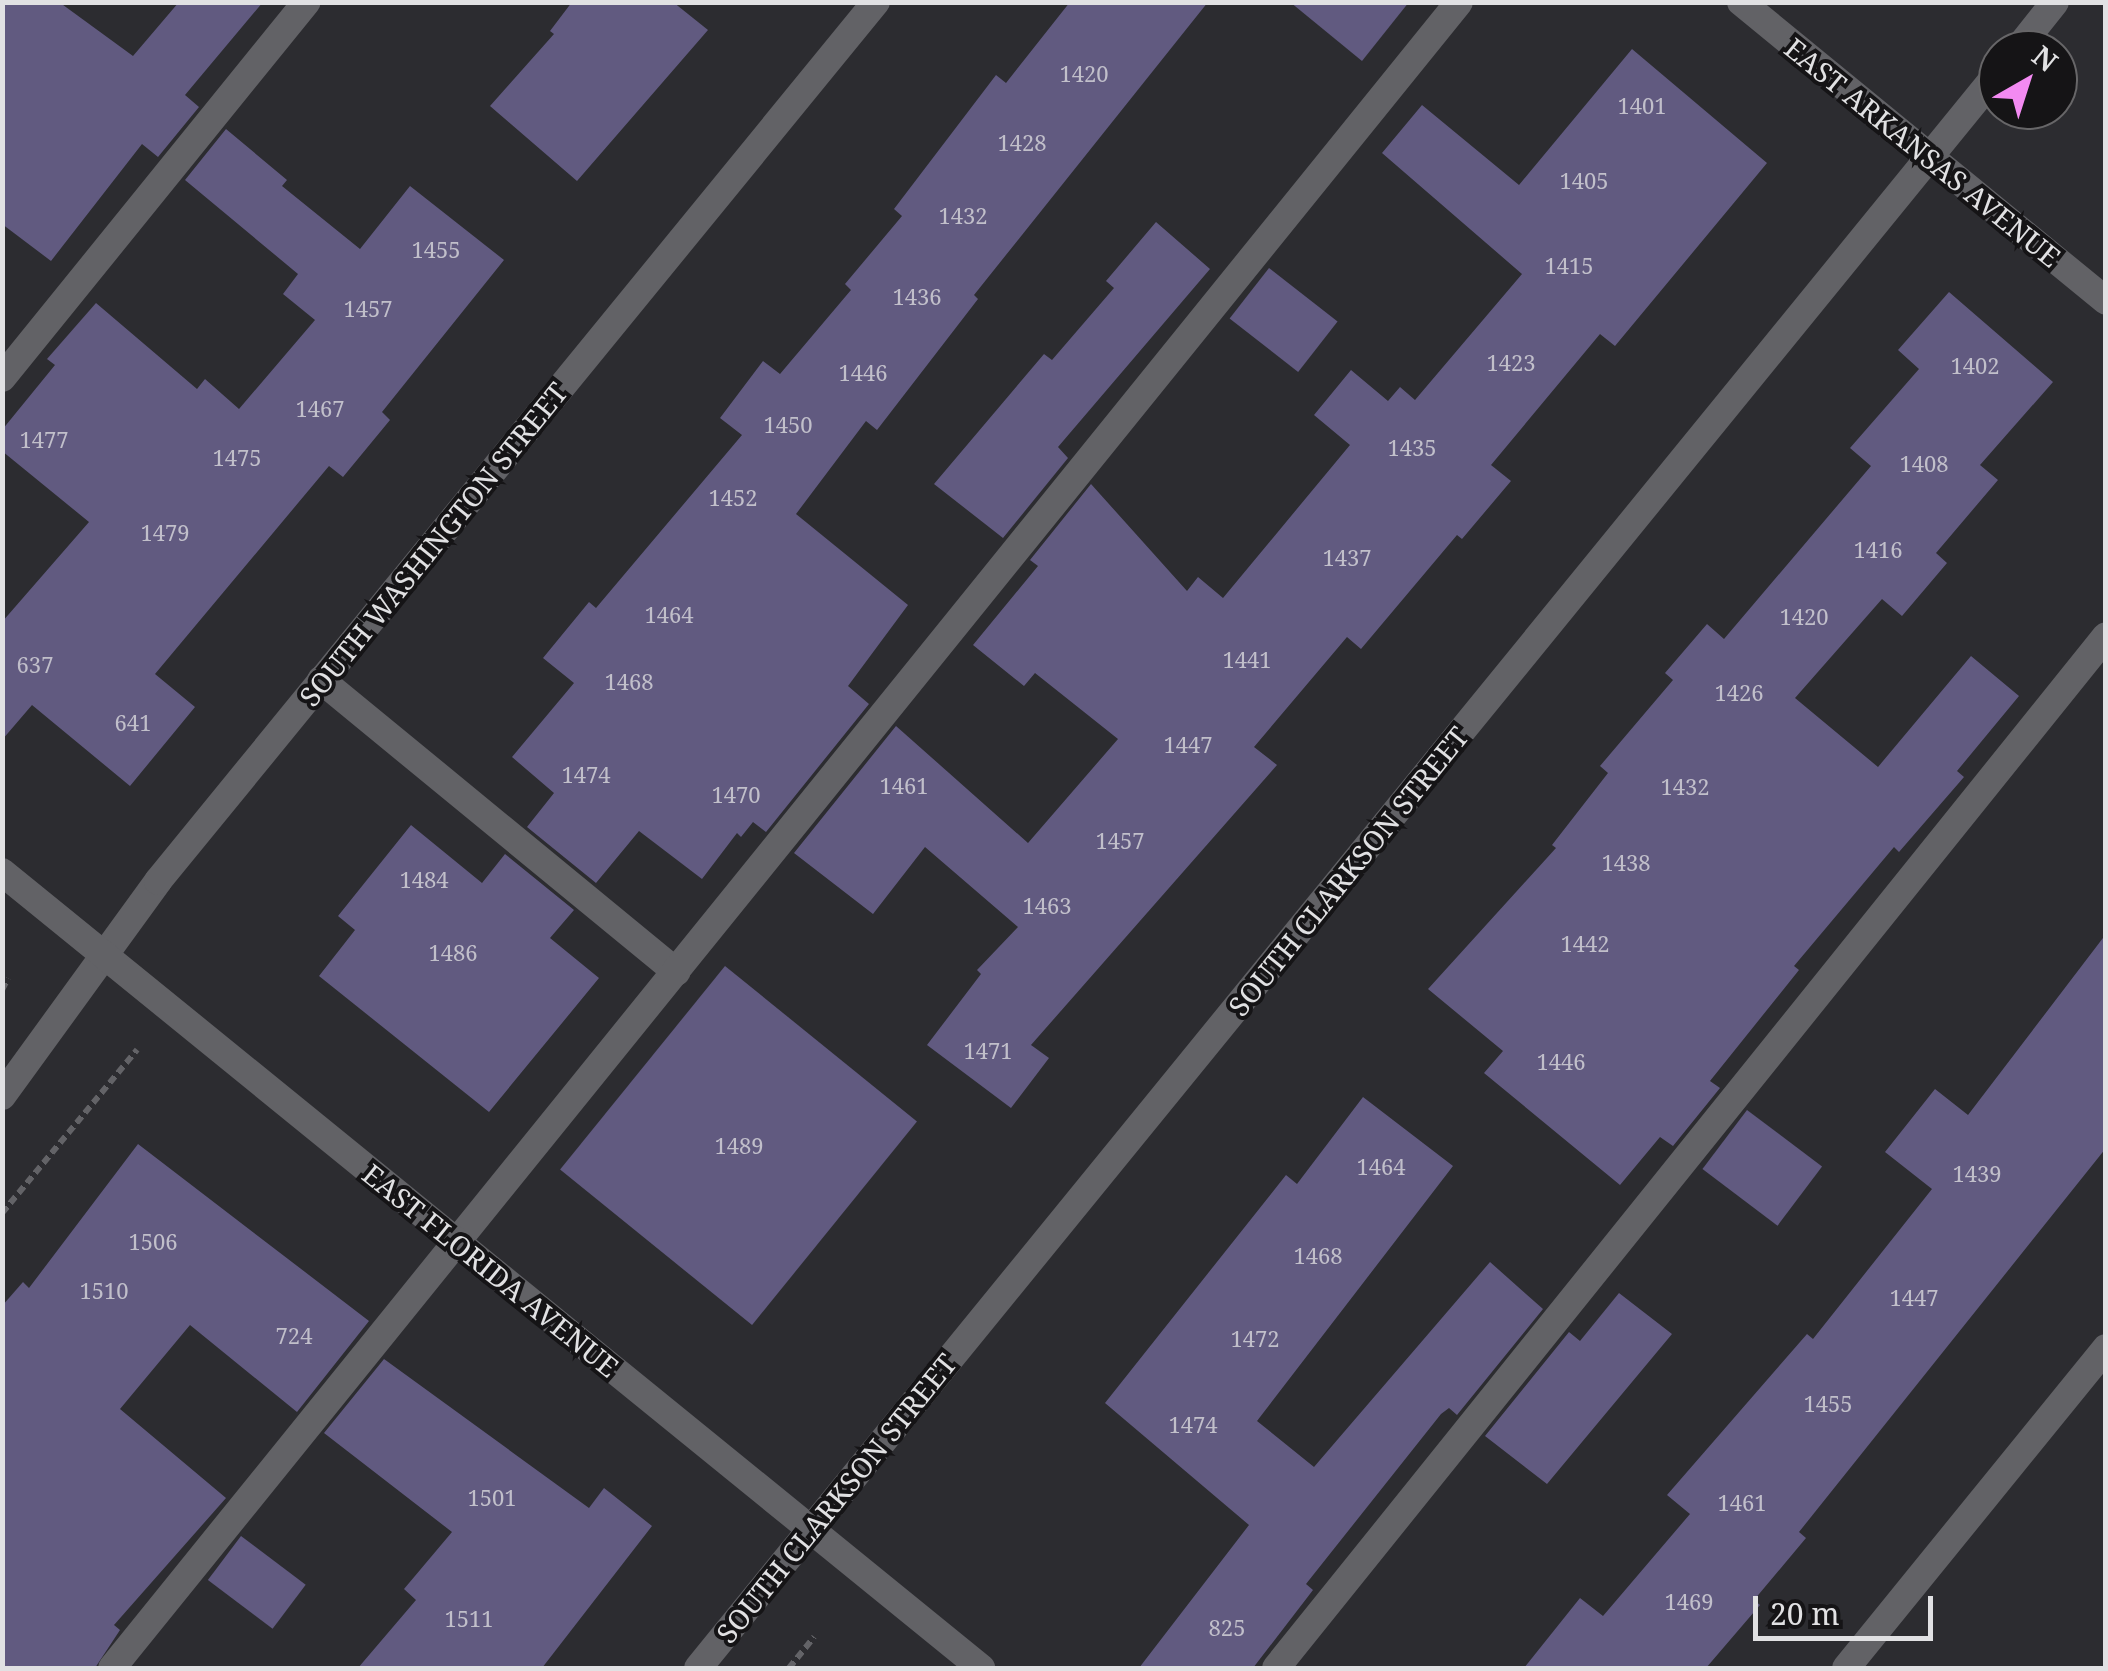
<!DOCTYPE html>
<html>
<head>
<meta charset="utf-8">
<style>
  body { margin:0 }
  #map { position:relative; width:2108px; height:1671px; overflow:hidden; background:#2c2c30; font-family:"Noto Serif",serif }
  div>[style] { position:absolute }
  .building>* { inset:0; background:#615a80; transform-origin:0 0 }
  .path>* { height:6px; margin-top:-3px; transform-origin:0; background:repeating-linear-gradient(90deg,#636367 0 8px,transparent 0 13px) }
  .service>* { height:28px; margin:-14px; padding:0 14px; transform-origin:14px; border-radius:14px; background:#626266 }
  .minor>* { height:28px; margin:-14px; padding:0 14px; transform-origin:14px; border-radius:14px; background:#626266 }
  .tertiary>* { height:28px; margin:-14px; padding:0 14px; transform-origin:14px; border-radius:14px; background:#626266 }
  span { translate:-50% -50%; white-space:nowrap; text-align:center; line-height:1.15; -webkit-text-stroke:8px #151416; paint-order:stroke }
  .number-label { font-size:22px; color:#c1bfca }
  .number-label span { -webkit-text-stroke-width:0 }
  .street-label { font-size:28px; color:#e1e1e3 }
  .frame { position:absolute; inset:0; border:5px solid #e1e1e3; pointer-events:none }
  .north { position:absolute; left:1978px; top:30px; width:100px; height:100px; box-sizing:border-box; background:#151416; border:2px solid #676668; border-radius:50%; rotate:39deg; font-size:28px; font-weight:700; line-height:40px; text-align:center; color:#e1e1e3 }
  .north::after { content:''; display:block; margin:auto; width:35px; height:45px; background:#f38af2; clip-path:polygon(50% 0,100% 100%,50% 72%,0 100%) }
  .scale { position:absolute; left:1753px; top:1596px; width:180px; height:45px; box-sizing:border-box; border:5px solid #e1e1e3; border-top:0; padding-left:12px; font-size:30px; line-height:35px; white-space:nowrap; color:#e1e1e3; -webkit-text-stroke:8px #151416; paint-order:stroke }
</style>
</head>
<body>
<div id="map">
  <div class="building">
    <i style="clip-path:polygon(2px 2px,59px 2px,133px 56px,179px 2px,263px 2px,185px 95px,199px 107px,158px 157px,142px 144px,51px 261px,2px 224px)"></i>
    <i style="clip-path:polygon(572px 2px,673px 2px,708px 30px,577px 181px,490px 106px,554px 34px,550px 31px)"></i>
    <i style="clip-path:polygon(1070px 2px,1208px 2px,974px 295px,978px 299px,877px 430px,866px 421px,796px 514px,908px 605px,848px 686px,869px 704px,766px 832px,753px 822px,741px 837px,737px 833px,702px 879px,639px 831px,596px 883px,527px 827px,554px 793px,512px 757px,574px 683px,543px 658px,589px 602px,596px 608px,742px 435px,720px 418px,763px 361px,780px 374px,851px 290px,845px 284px,902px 216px,894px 209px,996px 75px,1006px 83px)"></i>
    <i style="clip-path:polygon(1290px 2px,1409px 2px,1362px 61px)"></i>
    <i style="clip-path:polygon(1632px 49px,1767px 163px,1615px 346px,1600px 334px,1491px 465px,1511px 481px,1462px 539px,1457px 535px,1361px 649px,1347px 637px,1254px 747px,1277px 765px,1031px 1045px,1049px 1058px,1011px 1108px,927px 1045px,981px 974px,977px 970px,1018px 927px,925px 847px,873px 914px,794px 853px,896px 726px,1028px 843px,1118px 739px,1035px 673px,1024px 686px,973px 645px,1038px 566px,1030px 560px,1091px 484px,1187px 591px,1198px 577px,1223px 598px,1350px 445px,1314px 415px,1351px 370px,1388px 401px,1400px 387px,1415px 400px,1522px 274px,1382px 153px,1422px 105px,1519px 185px)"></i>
    <i style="clip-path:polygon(226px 129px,287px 180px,282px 186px,360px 249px,410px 186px,504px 260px,382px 412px,390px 420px,343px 477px,329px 466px,155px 674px,195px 707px,130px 786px,32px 705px,2px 740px,2px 622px,89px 522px,2px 451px,2px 430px,55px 365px,47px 359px,96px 303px,197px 389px,205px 379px,239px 409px,315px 320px,283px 294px,298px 274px,185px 180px)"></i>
    <i style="clip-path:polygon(1156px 222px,1210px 269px,1058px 447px,1068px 458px,1003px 538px,934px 484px,1044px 354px,1052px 360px,1114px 288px,1106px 281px)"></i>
    <i style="left:1269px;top:268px;width:87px;height:64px;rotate:38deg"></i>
    <i style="clip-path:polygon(1949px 292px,2053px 382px,1980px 465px,1998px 480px,1936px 553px,1947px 563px,1902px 616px,1882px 599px,1795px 698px,1878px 767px,1971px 656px,2019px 696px,1957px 771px,1964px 777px,1899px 852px,1894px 847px,1794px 966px,1799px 970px,1710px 1081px,1720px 1088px,1673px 1146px,1660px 1137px,1620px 1185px,1484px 1073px,1503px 1051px,1428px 989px,1556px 848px,1552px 845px,1608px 773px,1600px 766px,1673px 680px,1665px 673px,1707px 624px,1724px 639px,1871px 466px,1850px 448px,1919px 369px,1898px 350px)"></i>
    <i style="clip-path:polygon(411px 825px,482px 883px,505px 854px,574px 910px,550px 938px,599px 978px,489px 1112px,319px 976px,355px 930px,338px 916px)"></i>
    <i style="clip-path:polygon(2106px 934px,2106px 1148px,1799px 1532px,1806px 1538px,1754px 1600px,1760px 1605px,1706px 1668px,1524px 1668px,1580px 1598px,1603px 1616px,1690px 1514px,1667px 1495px,1807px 1334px,1813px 1339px,1932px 1189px,1885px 1152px,1935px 1089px,1968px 1115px)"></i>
    <i style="left:725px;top:966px;width:247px;height:262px;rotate:39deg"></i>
    <i style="clip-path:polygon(1363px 1097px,1453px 1166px,1257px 1421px,1314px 1467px,1490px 1262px,1543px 1309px,1457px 1415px,1449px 1408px,1441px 1414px,1306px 1584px,1313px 1590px,1253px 1668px,1139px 1668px,1249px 1525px,1105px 1403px,1286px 1175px,1297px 1184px)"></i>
    <i style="left:1747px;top:1110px;width:94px;height:74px;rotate:37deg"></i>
    <i style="clip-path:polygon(138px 1144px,369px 1321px,297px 1412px,190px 1325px,120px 1409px,226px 1498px,114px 1625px,120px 1630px,95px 1668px,2px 1668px,2px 1306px,23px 1282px,29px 1288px)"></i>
    <i style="clip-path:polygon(1619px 1293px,1672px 1334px,1547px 1484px,1485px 1436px,1569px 1332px,1580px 1341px)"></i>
    <i style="clip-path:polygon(384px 1359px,589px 1508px,604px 1488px,652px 1526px,542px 1668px,358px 1668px,416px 1600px,404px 1589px,452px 1532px,324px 1433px)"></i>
    <i style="left:241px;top:1536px;width:81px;height:55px;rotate:37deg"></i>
  </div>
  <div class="path">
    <i style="left:2px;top:990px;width:13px;rotate:-63deg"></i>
    <i style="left:2px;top:1213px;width:212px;rotate:-50.4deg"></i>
    <i style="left:789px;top:1668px;width:40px;rotate:-51deg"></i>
  </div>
  <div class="service">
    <i style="left:2px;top:378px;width:484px;rotate:-51deg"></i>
    <i style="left:321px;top:680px;width:460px;rotate:39.4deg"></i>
    <i style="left:112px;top:1668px;width:2142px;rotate:-51.04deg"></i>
    <i style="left:1276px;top:1668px;width:1324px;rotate:-51.19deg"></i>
  </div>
  <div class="minor">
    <i style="left:1741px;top:2px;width:472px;rotate:39.3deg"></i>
    <i style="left:2017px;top:50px;width:61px;rotate:-51.6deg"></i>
    <i style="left:2px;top:1096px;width:266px;rotate:-54deg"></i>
    <i style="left:158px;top:881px;width:1135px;rotate:-50.76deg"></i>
    <i style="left:698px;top:1668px;width:2058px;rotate:-50.82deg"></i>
  </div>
  <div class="tertiary">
    <i style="left:2px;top:872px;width:1262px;rotate:39.11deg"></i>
    <i style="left:1846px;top:1668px;width:412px;rotate:-50.9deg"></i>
  </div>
  <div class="number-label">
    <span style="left:1084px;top:74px">1420</span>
    <span style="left:1642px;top:106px">1401</span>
    <span style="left:1022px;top:143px">1428</span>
    <span style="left:1584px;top:181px">1405</span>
    <span style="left:963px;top:216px">1432</span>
    <span style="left:436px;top:250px">1455</span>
    <span style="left:1569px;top:266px">1415</span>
    <span style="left:917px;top:297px">1436</span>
    <span style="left:368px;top:309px">1457</span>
    <span style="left:1511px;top:363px">1423</span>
    <span style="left:1975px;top:366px">1402</span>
    <span style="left:863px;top:373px">1446</span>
    <span style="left:320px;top:409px">1467</span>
    <span style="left:788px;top:425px">1450</span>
    <span style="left:44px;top:440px">1477</span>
    <span style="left:1412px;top:448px">1435</span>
    <span style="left:237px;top:458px">1475</span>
    <span style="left:1924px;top:464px">1408</span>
    <span style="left:733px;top:498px">1452</span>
    <span style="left:165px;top:533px">1479</span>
    <span style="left:1878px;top:550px">1416</span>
    <span style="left:1347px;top:558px">1437</span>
    <span style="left:669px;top:615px">1464</span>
    <span style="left:1804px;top:617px">1420</span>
    <span style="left:1247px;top:660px">1441</span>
    <span style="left:35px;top:665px">637</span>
    <span style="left:629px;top:682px">1468</span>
    <span style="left:1739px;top:693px">1426</span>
    <span style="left:133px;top:723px">641</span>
    <span style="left:1188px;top:745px">1447</span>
    <span style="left:586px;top:775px">1474</span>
    <span style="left:904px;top:786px">1461</span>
    <span style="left:1685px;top:787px">1432</span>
    <span style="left:736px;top:795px">1470</span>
    <span style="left:1120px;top:841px">1457</span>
    <span style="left:1626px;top:863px">1438</span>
    <span style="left:424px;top:880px">1484</span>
    <span style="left:1047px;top:906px">1463</span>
    <span style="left:1585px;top:944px">1442</span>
    <span style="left:453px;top:953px">1486</span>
    <span style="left:988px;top:1051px">1471</span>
    <span style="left:1561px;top:1062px">1446</span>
    <span style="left:739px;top:1146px">1489</span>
    <span style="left:1381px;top:1167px">1464</span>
    <span style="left:1977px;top:1174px">1439</span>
    <span style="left:153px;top:1242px">1506</span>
    <span style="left:1318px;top:1256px">1468</span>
    <span style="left:104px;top:1291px">1510</span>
    <span style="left:1914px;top:1298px">1447</span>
    <span style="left:294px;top:1336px">724</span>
    <span style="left:1255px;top:1339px">1472</span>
    <span style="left:1828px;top:1404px">1455</span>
    <span style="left:1193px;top:1425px">1474</span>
    <span style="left:492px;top:1498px">1501</span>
    <span style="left:1742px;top:1503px">1461</span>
    <span style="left:1689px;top:1602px">1469</span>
    <span style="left:469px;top:1619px">1511</span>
    <span style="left:1227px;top:1628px">825</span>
  </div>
  <div class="street-label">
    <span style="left:1923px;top:152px;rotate:39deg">EAST ARKANSAS AVENUE</span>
    <span style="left:433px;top:544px;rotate:-51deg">SOUTH WASHINGTON STREET</span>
    <span style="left:1348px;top:871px;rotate:-51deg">SOUTH CLARKSON STREET</span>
    <span style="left:491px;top:1270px;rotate:39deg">EAST FLORIDA AVENUE</span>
    <span style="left:836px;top:1498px;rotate:-51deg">SOUTH CLARKSON STREET</span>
  </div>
  <div class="frame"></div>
  <div class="north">N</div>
  <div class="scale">20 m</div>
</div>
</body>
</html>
